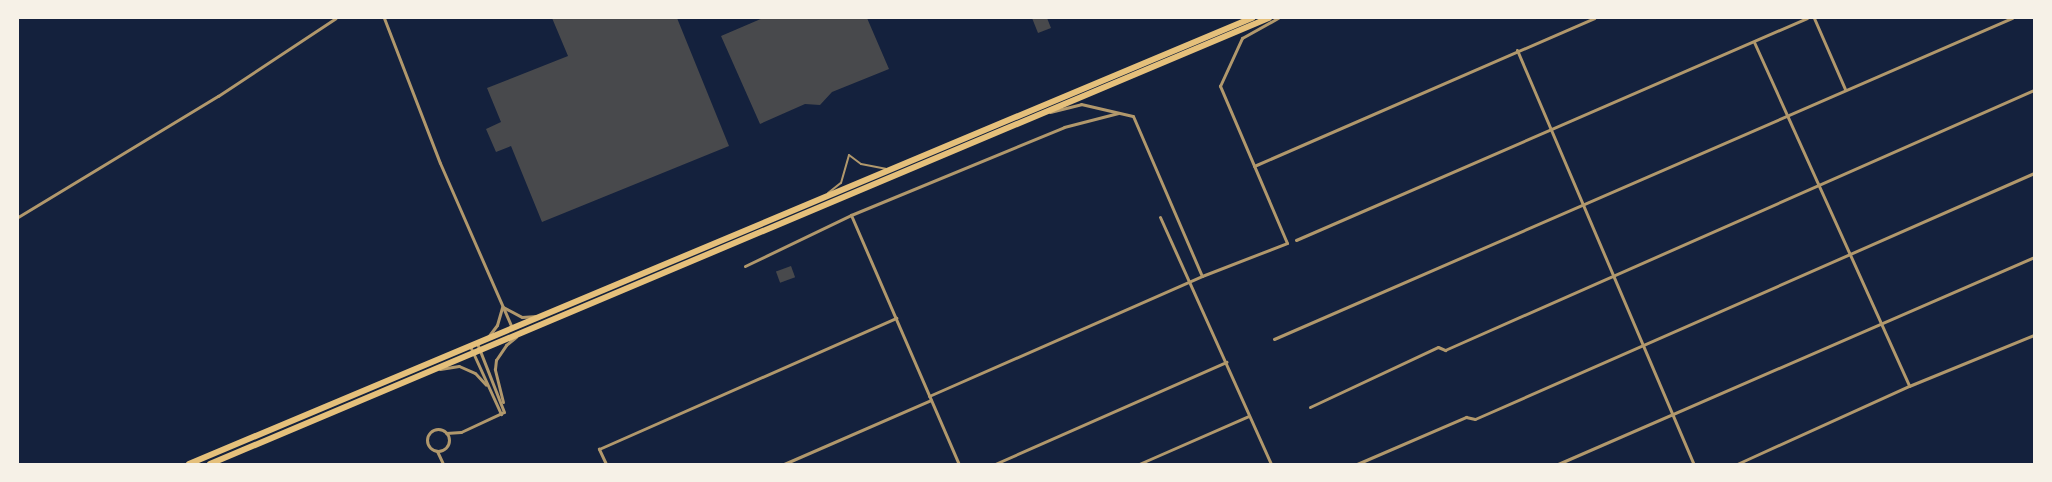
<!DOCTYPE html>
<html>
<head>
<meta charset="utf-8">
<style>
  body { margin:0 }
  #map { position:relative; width:2052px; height:482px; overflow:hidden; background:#14213d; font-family:"Sofia Sans Condensed",sans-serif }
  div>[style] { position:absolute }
  .building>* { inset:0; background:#48494c; transform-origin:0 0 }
  .service>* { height:2px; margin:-1px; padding:0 1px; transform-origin:1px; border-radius:1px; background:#b1986c }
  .minor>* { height:3px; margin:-1.5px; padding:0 1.5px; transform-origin:1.5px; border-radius:1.5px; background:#b1986c }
  .minor>.ring { margin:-1.5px; padding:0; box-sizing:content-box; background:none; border:3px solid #b1986c; border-radius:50% }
  .trunk>* { height:5.5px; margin:-2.75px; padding:0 2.75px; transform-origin:2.75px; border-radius:2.75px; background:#e5c07b }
  span { translate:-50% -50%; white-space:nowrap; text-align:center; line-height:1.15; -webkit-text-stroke:4.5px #f6f1e7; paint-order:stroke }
  .frame { position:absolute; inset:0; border:19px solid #f6f1e7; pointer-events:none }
</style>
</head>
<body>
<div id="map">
  <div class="building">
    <i style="clip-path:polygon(552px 18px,677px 18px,729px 146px,542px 222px,511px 146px,496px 152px,486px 129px,501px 122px,487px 88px,568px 56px)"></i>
    <i style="clip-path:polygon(763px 18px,867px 18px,889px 69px,832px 92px,820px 105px,805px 104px,760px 124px,721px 36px)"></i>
    <i style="clip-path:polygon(1032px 18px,1047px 18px,1051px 28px,1038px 33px)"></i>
    <i style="left:791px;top:266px;width:12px;height:16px;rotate:70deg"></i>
  </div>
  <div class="service">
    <i style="left:828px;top:193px;width:16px;rotate:-38deg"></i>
    <i style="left:841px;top:183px;width:29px;rotate:-74deg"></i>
    <i style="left:849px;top:155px;width:15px;rotate:37deg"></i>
    <i style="left:861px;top:164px;width:25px;rotate:11deg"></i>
  </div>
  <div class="minor">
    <i style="left:384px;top:18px;width:155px;rotate:68.9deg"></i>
    <i style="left:440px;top:163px;width:180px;rotate:66.4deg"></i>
    <i style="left:1814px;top:18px;width:77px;rotate:66.4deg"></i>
    <i style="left:1754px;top:42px;width:377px;rotate:65.7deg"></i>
    <i style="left:1517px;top:50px;width:450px;rotate:66.9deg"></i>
    <i style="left:1050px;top:112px;width:32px;rotate:-14deg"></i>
    <i style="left:1081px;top:104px;width:53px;rotate:13deg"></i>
    <i style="left:1133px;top:116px;width:174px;rotate:66.7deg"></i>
    <i style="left:1202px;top:276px;width:91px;rotate:-21.2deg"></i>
    <i style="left:1287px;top:243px;width:171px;rotate:-113.1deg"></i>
    <i style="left:1220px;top:86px;width:53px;rotate:-65.4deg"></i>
    <i style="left:1242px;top:38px;width:41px;rotate:-29.1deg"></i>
    <i style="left:1254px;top:166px;width:371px;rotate:-23.5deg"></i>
    <i style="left:851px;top:215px;width:271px;rotate:66.6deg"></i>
    <i style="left:18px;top:217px;width:234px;rotate:-31.2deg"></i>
    <i style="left:218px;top:96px;width:141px;rotate:-33.5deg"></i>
    <i style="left:1160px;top:217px;width:271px;rotate:65.8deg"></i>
    <i style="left:1296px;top:240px;width:557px;rotate:-23.48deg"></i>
    <i style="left:745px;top:266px;width:118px;rotate:-25.7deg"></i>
    <i style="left:851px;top:215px;width:230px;rotate:-22.4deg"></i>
    <i style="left:1064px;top:127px;width:56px;rotate:-14.5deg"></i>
    <i style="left:503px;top:307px;width:21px;rotate:28deg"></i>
    <i style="left:522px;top:317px;width:15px;rotate:-4deg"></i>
    <i style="left:488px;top:337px;width:15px;rotate:-53deg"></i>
    <i style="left:497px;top:325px;width:19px;rotate:-74deg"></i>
    <i style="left:1274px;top:339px;width:805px;rotate:-23.51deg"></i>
    <i style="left:470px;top:346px;width:75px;rotate:65.5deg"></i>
    <i style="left:440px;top:369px;width:19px;rotate:-9deg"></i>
    <i style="left:459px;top:366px;width:17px;rotate:24deg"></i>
    <i style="left:475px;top:373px;width:16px;rotate:47deg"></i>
    <i style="left:929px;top:396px;width:298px;rotate:-23.7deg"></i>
    <i style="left:503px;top:402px;width:34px;rotate:-104deg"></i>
    <i style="left:495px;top:369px;width:9px;rotate:-84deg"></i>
    <i style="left:496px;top:360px;width:18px;rotate:-56deg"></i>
    <i style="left:506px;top:345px;width:13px;rotate:-39deg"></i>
    <i style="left:1310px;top:407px;width:141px;rotate:-25.1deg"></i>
    <i style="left:1438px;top:347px;width:8px;rotate:23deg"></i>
    <i style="left:1445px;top:350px;width:644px;rotate:-23.82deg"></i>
    <i class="ring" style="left:427px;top:429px;width:19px;height:19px"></i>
    <i style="left:446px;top:433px;width:15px;rotate:-4deg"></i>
    <i style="left:461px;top:432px;width:47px;rotate:-24.9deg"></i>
    <i style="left:504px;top:412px;width:74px;rotate:-111.4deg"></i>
    <i style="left:437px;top:451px;width:14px;rotate:65deg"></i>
    <i style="left:606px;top:464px;width:17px;rotate:-115deg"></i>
    <i style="left:599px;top:449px;width:325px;rotate:-23.8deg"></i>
    <i style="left:784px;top:464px;width:160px;rotate:-23.5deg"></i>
    <i style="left:995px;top:464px;width:253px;rotate:-23.8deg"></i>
    <i style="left:1139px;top:464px;width:120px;rotate:-23.6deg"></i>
    <i style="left:1357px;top:464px;width:119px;rotate:-23.3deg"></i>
    <i style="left:1466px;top:417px;width:9px;rotate:13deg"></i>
    <i style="left:1475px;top:419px;width:611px;rotate:-23.75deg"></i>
    <i style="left:1558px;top:464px;width:519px;rotate:-23.5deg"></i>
    <i style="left:1737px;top:464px;width:189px;rotate:-24.4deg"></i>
    <i style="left:1909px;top:386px;width:135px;rotate:-22.2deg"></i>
  </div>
  <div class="trunk">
    <i style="left:189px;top:464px;width:1153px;rotate:-22.76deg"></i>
    <i style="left:210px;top:464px;width:1149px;rotate:-22.84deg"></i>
  </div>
  <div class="frame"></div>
</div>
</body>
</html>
